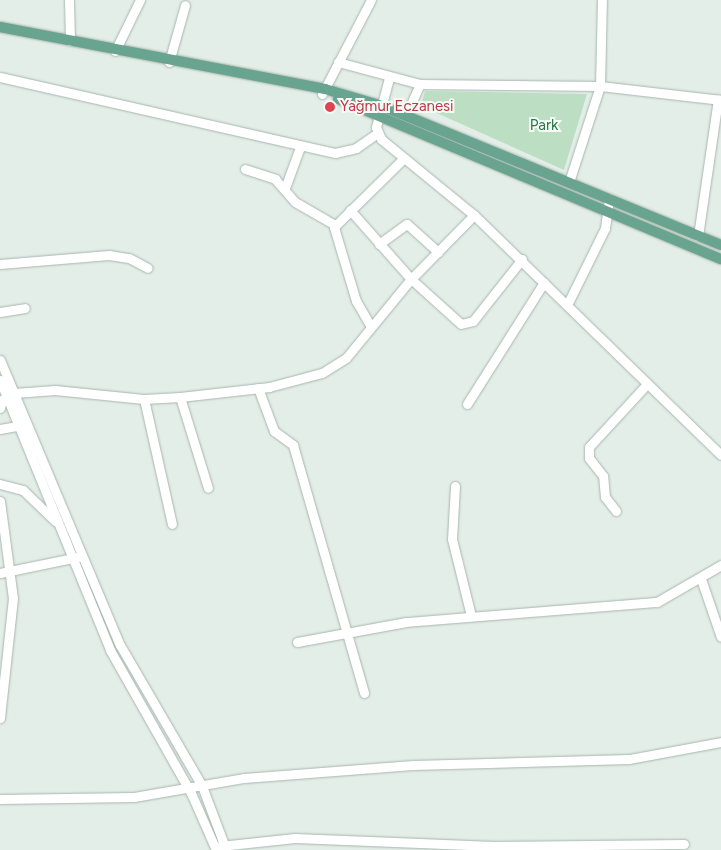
<!DOCTYPE html>
<html>
<head>
<meta charset="utf-8">
<style>
  body { margin:0 }
  #map { position:relative; width:721px; height:850px; overflow:hidden; background:#e4eee8; font-family:Figtree,sans-serif }
  div>[style] { position:absolute }
  .green>* { inset:0; background:#bcdfc3 }
  .roads { filter:drop-shadow(0 0 1px #a6b6af) drop-shadow(0 0 1px #a6b6af) }
  .minor>* { height:9px; margin:-4.5px; padding:0 4.5px; transform-origin:4.5px; border-radius:4.5px; background:#fff }
  .major>* { height:10px; margin:-5px; padding:0 5px; transform-origin:5px; border-radius:5px; background:#68a48f }
  .dots>* { width:14px; height:14px; translate:-50% -50%; box-sizing:border-box; border:2px solid #f4faf7; border-radius:50% }
  span { translate:-50% -50%; white-space:nowrap; text-align:center; line-height:1.15; -webkit-text-stroke:4px #f4faf7; paint-order:stroke }
  .health-label { font-size:15px; color:#be3a42 }
  .left { translate:0 -50%; text-align:left }
  .park-label { font-size:15px; color:#2c7742 }
</style>
</head>
<body>
<div id="map">
  <div class="green">
    <i style="clip-path:polygon(425px 91px,587px 94px,564px 170px,421px 106px)"></i>
  </div>
  <div class="roads">
    <div class="minor">
      <i style="left:69px;top:0;width:41px;rotate:88.6deg"></i>
      <i style="left:115px;top:51px;width:57px;rotate:-63.9deg"></i>
      <i style="left:169px;top:62px;width:59px;rotate:-74.3deg"></i>
      <i style="left:338px;top:62px;width:85px;rotate:15deg"></i>
      <i style="left:420px;top:84px;width:180px;rotate:0.6deg"></i>
      <i style="left:600px;top:86px;width:122px;rotate:6.6deg"></i>
      <i style="left:0;top:77px;width:344px;rotate:12.8deg"></i>
      <i style="left:335px;top:153px;width:22px;rotate:-13deg"></i>
      <i style="left:356px;top:148px;width:24px;rotate:-35deg"></i>
      <i style="left:389px;top:78px;width:51px;rotate:104.9deg"></i>
      <i style="left:376px;top:127px;width:13px;rotate:67deg"></i>
      <i style="left:381px;top:139px;width:120px;rotate:39.3deg"></i>
      <i style="left:474px;top:215px;width:344px;rotate:44.2deg"></i>
      <i style="left:322px;top:94px;width:106px;rotate:-62.5deg"></i>
      <i style="left:407px;top:113px;width:32px;rotate:-66deg"></i>
      <i style="left:245px;top:169px;width:32px;rotate:18deg"></i>
      <i style="left:275px;top:179px;width:30px;rotate:49deg"></i>
      <i style="left:295px;top:202px;width:46px;rotate:29.9deg"></i>
      <i style="left:569px;top:182px;width:101px;rotate:-72.1deg"></i>
      <i style="left:600px;top:86px;width:86px;rotate:-88.7deg"></i>
      <i style="left:285px;top:188px;width:44px;rotate:-69.9deg"></i>
      <i style="left:350px;top:210px;width:92px;rotate:48.5deg"></i>
      <i style="left:411px;top:279px;width:67px;rotate:42deg"></i>
      <i style="left:461px;top:324px;width:12px;rotate:-14deg"></i>
      <i style="left:473px;top:321px;width:79px;rotate:-51.7deg"></i>
      <i style="left:698px;top:236px;width:138px;rotate:-81.7deg"></i>
      <i style="left:379px;top:244px;width:34px;rotate:-36deg"></i>
      <i style="left:407px;top:224px;width:42px;rotate:42.1deg"></i>
      <i style="left:0;top:264px;width:109px;rotate:-4.7deg"></i>
      <i style="left:109px;top:255px;width:20px;rotate:9deg"></i>
      <i style="left:129px;top:258px;width:21px;rotate:28deg"></i>
      <i style="left:567px;top:305px;width:86px;rotate:-63.7deg"></i>
      <i style="left:605px;top:228px;width:30px;rotate:-82deg"></i>
      <i style="left:0;top:312px;width:25px;rotate:-9deg"></i>
      <i style="left:370px;top:325px;width:28px;rotate:-120deg"></i>
      <i style="left:356px;top:301px;width:77px;rotate:-106.6deg"></i>
      <i style="left:334px;top:227px;width:95px;rotate:-44.6deg"></i>
      <i style="left:0;top:360px;width:309px;rotate:67.2deg"></i>
      <i style="left:120px;top:645px;width:163px;rotate:59.8deg"></i>
      <i style="left:202px;top:786px;width:68px;rotate:69.4deg"></i>
      <i style="left:0;top:380px;width:292px;rotate:67.8deg"></i>
      <i style="left:110px;top:650px;width:164px;rotate:60.5deg"></i>
      <i style="left:191px;top:793px;width:62px;rotate:66.3deg"></i>
      <i style="left:258px;top:388px;width:46px;rotate:69.6deg"></i>
      <i style="left:274px;top:431px;width:24px;rotate:36deg"></i>
      <i style="left:293px;top:445px;width:258px;rotate:74deg"></i>
      <i style="left:180px;top:397px;width:95px;rotate:72.9deg"></i>
      <i style="left:144px;top:399px;width:128px;rotate:77.4deg"></i>
      <i style="left:467px;top:404px;width:144px;rotate:-57.7deg"></i>
      <i style="left:0;top:408px;width:8px;rotate:-76deg"></i>
      <i style="left:2px;top:400px;width:14px;rotate:-30deg"></i>
      <i style="left:14px;top:393px;width:41px;rotate:-4.2deg"></i>
      <i style="left:55px;top:390px;width:89px;rotate:5.8deg"></i>
      <i style="left:144px;top:399px;width:36px;rotate:-3deg"></i>
      <i style="left:180px;top:397px;width:90px;rotate:-6.4deg"></i>
      <i style="left:269px;top:387px;width:55px;rotate:-14.8deg"></i>
      <i style="left:322px;top:373px;width:28px;rotate:-32deg"></i>
      <i style="left:346px;top:358px;width:102px;rotate:-50.6deg"></i>
      <i style="left:411px;top:279px;width:90px;rotate:-45.5deg"></i>
      <i style="left:0;top:429px;width:22px;rotate:-10deg"></i>
      <i style="left:0;top:484px;width:24px;rotate:15deg"></i>
      <i style="left:23px;top:490px;width:45px;rotate:44.1deg"></i>
      <i style="left:455px;top:486px;width:53px;rotate:93.2deg"></i>
      <i style="left:452px;top:539px;width:79px;rotate:76.1deg"></i>
      <i style="left:0;top:501px;width:98px;rotate:82.4deg"></i>
      <i style="left:13px;top:598px;width:121px;rotate:96.2deg"></i>
      <i style="left:616px;top:511px;width:18px;rotate:-128deg"></i>
      <i style="left:605px;top:497px;width:21px;rotate:-95deg"></i>
      <i style="left:603px;top:476px;width:23px;rotate:-128deg"></i>
      <i style="left:589px;top:458px;width:11px;rotate:-90deg"></i>
      <i style="left:589px;top:447px;width:86px;rotate:-47.4deg"></i>
      <i style="left:0;top:573px;width:80px;rotate:-11.6deg"></i>
      <i style="left:701px;top:579px;width:61px;rotate:71deg"></i>
      <i style="left:297px;top:642px;width:111px;rotate:-10.4deg"></i>
      <i style="left:406px;top:622px;width:252px;rotate:-4.6deg"></i>
      <i style="left:657px;top:602px;width:74px;rotate:-30deg"></i>
      <i style="left:0;top:799px;width:134px;rotate:-0.9deg"></i>
      <i style="left:134px;top:797px;width:112px;rotate:-9.8deg"></i>
      <i style="left:244px;top:778px;width:169px;rotate:-4.4deg"></i>
      <i style="left:413px;top:765px;width:216px;rotate:-1.6deg"></i>
      <i style="left:629px;top:759px;width:94px;rotate:-10.5deg"></i>
      <i style="left:220px;top:846px;width:75px;rotate:-6.1deg"></i>
      <i style="left:295px;top:838px;width:199px;rotate:2.3deg"></i>
      <i style="left:494px;top:846px;width:190px;rotate:-0.6deg"></i>
    </div>
    <div class="major">
      <i style="left:0;top:27px;width:331px;rotate:10.8deg"></i>
      <i style="left:325px;top:89px;width:59px;rotate:16.6deg"></i>
      <i style="left:382px;top:106px;width:366px;rotate:22.3deg"></i>
      <i style="left:338px;top:99px;width:415px;rotate:22.7deg"></i>
    </div>
  </div>
  <div class="dots">
    <i style="left:330px;top:107px;background:#e0444e"></i>
  </div>
  <div class="health-label">
    <span class="left" style="left:340px;top:107px">Yağmur Eczanesi</span>
  </div>
  <div class="park-label">
    <span style="left:544px;top:126px">Park</span>
  </div>
</div>
</body>
</html>
